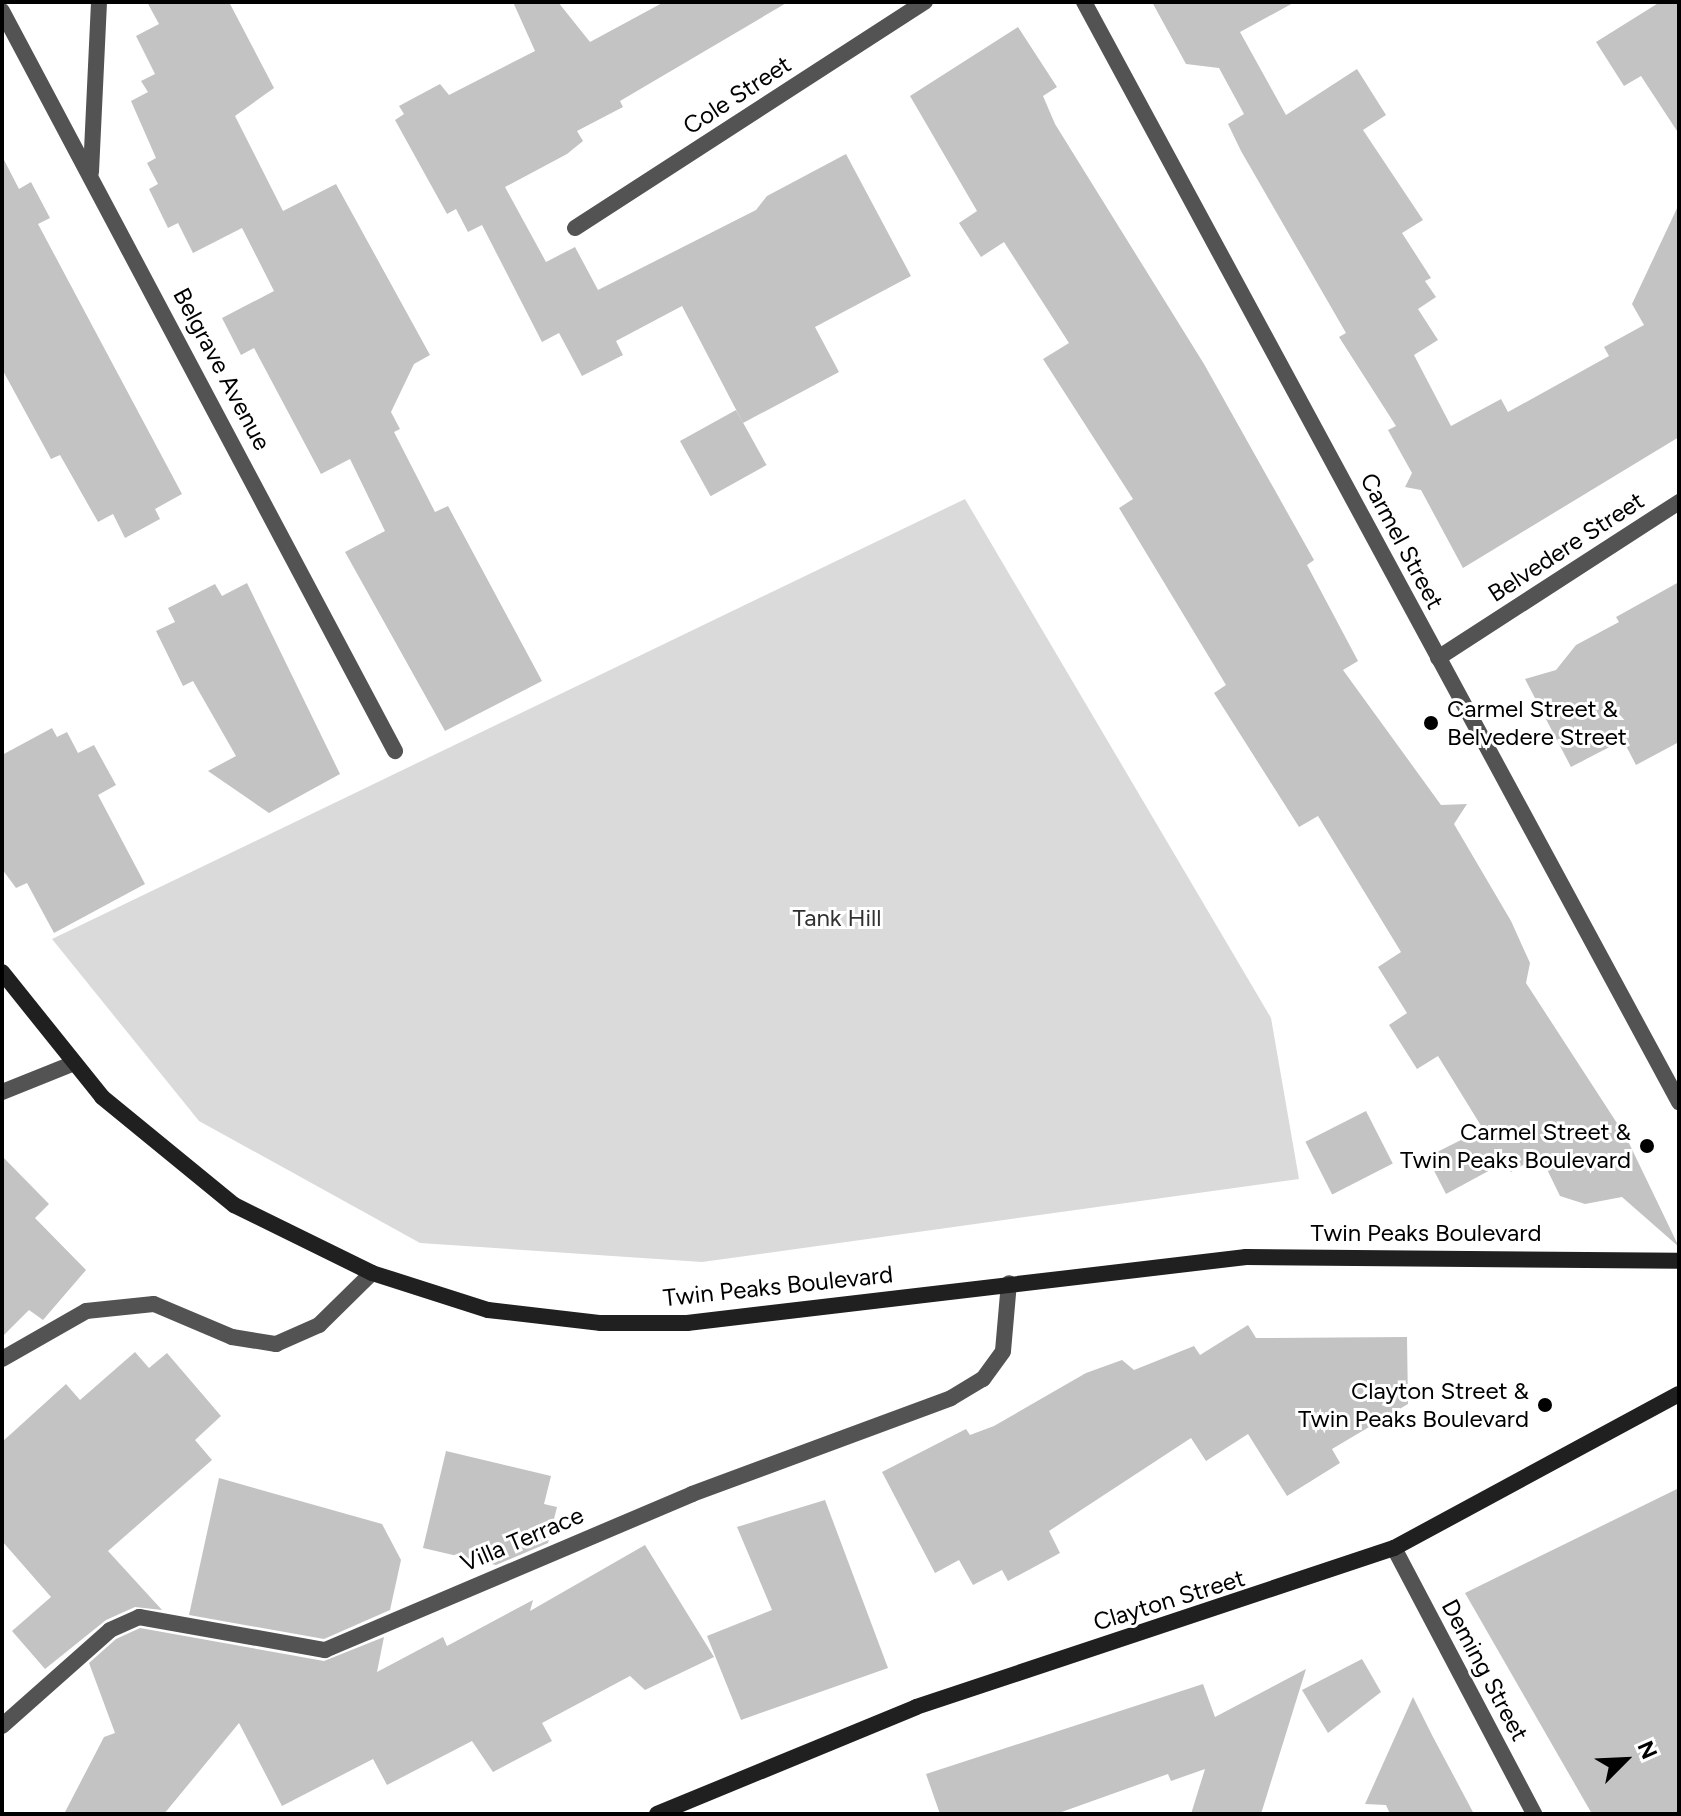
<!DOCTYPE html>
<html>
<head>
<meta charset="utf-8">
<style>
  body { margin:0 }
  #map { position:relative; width:1681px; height:1816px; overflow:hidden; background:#fff; font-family:Figtree,sans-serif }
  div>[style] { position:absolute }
  .green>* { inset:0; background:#dadada }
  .building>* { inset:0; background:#c3c3c3; transform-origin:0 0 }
  .street>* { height:16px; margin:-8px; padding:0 8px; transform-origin:8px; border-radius:8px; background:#535353 }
  .secondary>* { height:16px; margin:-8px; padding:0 8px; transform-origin:8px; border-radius:8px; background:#202020 }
  .dots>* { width:22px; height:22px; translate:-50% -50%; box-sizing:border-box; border:4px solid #fff; border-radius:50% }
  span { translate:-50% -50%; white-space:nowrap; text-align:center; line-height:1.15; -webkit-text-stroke:6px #fff; paint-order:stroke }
  .street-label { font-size:24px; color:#000 }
  .poi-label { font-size:24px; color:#000 }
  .left { translate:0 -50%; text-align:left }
  .right { translate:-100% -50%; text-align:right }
  .park-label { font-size:24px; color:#313131 }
  .frame { position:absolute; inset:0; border:4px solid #000; pointer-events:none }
  .north { position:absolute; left:1585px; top:1720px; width:80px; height:80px; -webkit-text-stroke:6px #fff; paint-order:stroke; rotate:66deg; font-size:22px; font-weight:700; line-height:32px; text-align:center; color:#000 }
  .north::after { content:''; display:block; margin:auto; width:28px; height:36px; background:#000; clip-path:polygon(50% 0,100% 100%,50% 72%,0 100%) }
</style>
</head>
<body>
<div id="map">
  <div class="green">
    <i style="clip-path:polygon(965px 499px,1271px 1018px,1299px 1179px,702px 1262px,420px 1243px,199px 1121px,52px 939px)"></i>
  </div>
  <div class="building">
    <i style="clip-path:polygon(147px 2px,229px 2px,274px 88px,235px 116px,283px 211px,336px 184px,430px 355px,414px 364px,391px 412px,400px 429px,394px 432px,435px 512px,448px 506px,542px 681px,445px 731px,345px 552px,385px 531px,350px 459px,321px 474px,254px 348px,241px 355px,222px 318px,274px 291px,242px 228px,193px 253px,178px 223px,168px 228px,149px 189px,158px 184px,147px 163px,156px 158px,131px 101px,148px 92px,141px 81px,155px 74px,136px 36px,159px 24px)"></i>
    <i style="clip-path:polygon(513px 2px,558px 2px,590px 42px,664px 2px,788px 2px,620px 101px,623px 107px,577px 131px,583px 141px,567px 154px,505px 187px,546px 262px,575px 247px,598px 290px,756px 210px,767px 196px,846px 154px,911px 276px,815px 327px,839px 372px,743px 423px,682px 306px,616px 341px,623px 355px,582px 376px,559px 333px,542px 342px,482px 225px,468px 232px,456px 209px,447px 214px,395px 120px,404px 114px,399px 106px,440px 84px,449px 95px,535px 51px)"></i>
    <i style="clip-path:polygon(1152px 2px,1295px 2px,1240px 32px,1286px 115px,1357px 69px,1386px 115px,1363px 130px,1423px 220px,1402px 233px,1431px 278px,1425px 281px,1436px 297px,1418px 309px,1438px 340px,1414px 355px,1451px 426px,1501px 399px,1508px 412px,1609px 356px,1604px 347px,1644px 325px,1632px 304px,1679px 204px,1679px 437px,1463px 568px,1421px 490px,1405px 487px,1412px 473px,1388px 430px,1396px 426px,1339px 337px,1346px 333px,1241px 151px,1228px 124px,1244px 114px,1219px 68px,1186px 64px)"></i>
    <i style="clip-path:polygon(1660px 2px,1679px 2px,1679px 134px,1641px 76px,1624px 86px,1596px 42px)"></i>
    <i style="clip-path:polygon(1018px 27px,1057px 87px,1043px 96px,1055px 124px,1204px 364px,1314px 560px,1307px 565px,1358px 661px,1343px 670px,1441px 805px,1467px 804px,1454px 824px,1511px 921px,1530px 963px,1526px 983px,1626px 1137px,1679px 1247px,1622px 1197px,1585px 1204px,1560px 1196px,1540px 1155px,1511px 1172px,1505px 1162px,1446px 1194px,1427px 1157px,1483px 1129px,1438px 1056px,1417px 1069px,1389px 1025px,1407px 1013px,1378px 967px,1401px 952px,1318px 816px,1299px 827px,1214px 693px,1226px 685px,1119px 508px,1133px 499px,1043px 359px,1069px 343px,1004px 242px,981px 257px,959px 223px,977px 211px,910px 96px)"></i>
    <i style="clip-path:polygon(2px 156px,19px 189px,31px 182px,50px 218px,38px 224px,182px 494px,155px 509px,160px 519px,125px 538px,113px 514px,98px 522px,60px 455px,51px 459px,2px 369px)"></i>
    <i style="left:736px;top:410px;width:63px;height:64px;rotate:61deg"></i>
    <i style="clip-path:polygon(1679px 582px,1679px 742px,1636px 765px,1623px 740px,1571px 767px,1525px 679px,1556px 670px,1576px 645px,1619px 622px,1616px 617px)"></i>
    <i style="clip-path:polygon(247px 583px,340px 774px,269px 813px,208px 771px,236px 756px,193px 681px,183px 686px,156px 631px,175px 622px,168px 608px,215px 584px,222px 596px)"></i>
    <i style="clip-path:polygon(52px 728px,57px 737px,67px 732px,78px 753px,94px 745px,116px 785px,98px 795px,145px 884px,54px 933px,27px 883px,16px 888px,2px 869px,2px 755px)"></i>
    <i style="left:1366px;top:1111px;width:59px;height:68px;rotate:63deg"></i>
    <i style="clip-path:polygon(2px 1156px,49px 1204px,35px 1218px,86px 1270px,43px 1320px,29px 1310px,2px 1337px)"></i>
    <i style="clip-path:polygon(1248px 1325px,1256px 1338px,1407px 1337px,1408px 1404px,1332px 1449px,1340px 1463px,1287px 1496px,1248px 1434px,1206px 1461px,1191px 1438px,1049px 1531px,1060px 1553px,1008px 1581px,1002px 1570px,973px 1585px,959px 1560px,935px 1573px,882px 1472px,966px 1429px,970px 1435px,994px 1426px,1086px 1373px,1122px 1360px,1134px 1370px,1194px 1346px,1200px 1355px)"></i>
    <i style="clip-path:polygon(135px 1352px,149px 1368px,167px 1353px,221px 1416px,195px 1440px,212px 1460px,108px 1551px,162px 1610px,135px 1607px,106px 1620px,45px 1669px,12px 1631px,51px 1597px,2px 1541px,2px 1442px,66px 1384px,80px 1400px)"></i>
    <i style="clip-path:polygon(446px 1451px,551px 1476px,544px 1504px,557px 1507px,548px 1543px,496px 1565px,423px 1548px)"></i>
    <i style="clip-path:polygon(219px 1478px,382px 1524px,401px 1560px,390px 1610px,324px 1639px,189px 1615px)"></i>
    <i style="clip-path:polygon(1679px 1488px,1679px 1814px,1592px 1814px,1465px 1593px)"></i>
    <i style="clip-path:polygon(825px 1500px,888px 1668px,741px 1720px,707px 1636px,772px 1610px,737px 1527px)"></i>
    <i style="clip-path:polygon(645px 1545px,714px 1657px,645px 1690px,630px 1676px,542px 1723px,552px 1741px,493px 1772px,472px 1741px,387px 1785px,373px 1759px,282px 1806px,239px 1723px,164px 1814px,64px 1814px,104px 1737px,115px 1733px,89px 1663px,116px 1639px,140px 1628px,324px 1661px,384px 1637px,377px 1672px,443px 1637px,447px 1646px,533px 1600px,530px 1611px)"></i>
    <i style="clip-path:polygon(1362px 1659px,1381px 1692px,1328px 1733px,1302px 1690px)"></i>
    <i style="clip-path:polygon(1306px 1669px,1261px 1814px,1191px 1814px,1205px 1769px,1171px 1781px,1168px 1774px,1056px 1814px,940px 1814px,926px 1774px,1203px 1684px,1215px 1717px)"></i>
    <i style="clip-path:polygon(1413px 1697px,1433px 1737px,1474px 1814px,1390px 1814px,1386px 1805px,1365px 1804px)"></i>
  </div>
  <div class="street">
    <i style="left:1084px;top:2px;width:1251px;rotate:61.59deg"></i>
    <i style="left:2px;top:11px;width:838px;rotate:62.03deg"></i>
    <i style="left:91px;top:172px;width:170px;rotate:-87.3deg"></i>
    <i style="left:575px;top:228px;width:417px;rotate:-32.9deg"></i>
    <i style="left:1438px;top:658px;width:287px;rotate:-32.9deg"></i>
    <i style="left:2px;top:1092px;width:75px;rotate:-21.8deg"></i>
    <i style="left:2px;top:1359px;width:97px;rotate:-29.7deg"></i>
    <i style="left:86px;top:1311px;width:68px;rotate:-5.9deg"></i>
    <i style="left:154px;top:1304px;width:85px;rotate:22.9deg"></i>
    <i style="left:232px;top:1337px;width:45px;rotate:9deg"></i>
    <i style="left:276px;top:1344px;width:47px;rotate:-23.8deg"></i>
    <i style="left:319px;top:1325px;width:74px;rotate:-44.5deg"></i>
    <i style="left:1394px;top:1548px;width:301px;rotate:62.2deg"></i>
    <i style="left:2px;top:1726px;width:144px;rotate:-41.6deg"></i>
    <i style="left:110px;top:1630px;width:32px;rotate:-24deg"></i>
    <i style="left:139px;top:1617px;width:189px;rotate:10.1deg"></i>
    <i style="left:325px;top:1650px;width:399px;rotate:-23deg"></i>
    <i style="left:692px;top:1494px;width:276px;rotate:-20.3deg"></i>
    <i style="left:951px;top:1398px;width:37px;rotate:-31deg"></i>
    <i style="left:983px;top:1379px;width:34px;rotate:-54deg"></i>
    <i style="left:1003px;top:1351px;width:68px;rotate:-85deg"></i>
  </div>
  <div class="secondary">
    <i style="left:2px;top:972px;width:160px;rotate:51.3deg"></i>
    <i style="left:102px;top:1097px;width:171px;rotate:39.3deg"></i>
    <i style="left:234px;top:1205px;width:154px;rotate:26.2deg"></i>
    <i style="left:372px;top:1273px;width:122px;rotate:17.7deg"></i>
    <i style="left:488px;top:1310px;width:114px;rotate:6.6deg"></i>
    <i style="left:601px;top:1323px;width:86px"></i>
    <i style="left:687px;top:1323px;width:563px;rotate:-6.73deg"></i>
    <i style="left:1246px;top:1257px;width:433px;rotate:0.5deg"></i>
    <i style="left:657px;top:1814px;width:280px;rotate:-22.4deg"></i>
    <i style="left:916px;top:1707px;width:504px;rotate:-18.4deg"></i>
    <i style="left:1394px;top:1548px;width:324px;rotate:-28.4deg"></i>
  </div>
  <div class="dots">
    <i style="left:1431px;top:723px;background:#000"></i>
    <i style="left:1647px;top:1146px;background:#000"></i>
    <i style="left:1545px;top:1405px;background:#000"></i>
  </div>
  <div class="street-label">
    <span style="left:737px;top:95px;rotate:-33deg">Cole Street</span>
    <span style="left:222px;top:369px;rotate:62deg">Belgrave Avenue</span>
    <span style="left:1402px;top:541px;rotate:62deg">Carmel Street</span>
    <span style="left:1566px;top:547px;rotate:-33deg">Belvedere Street</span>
    <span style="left:1426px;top:1233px">Twin Peaks Boulevard</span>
    <span style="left:778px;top:1286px;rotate:-6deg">Twin Peaks Boulevard</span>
    <span style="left:522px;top:1539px;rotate:-23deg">Villa Terrace</span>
    <span style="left:1169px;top:1600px;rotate:-17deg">Clayton Street</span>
    <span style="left:1485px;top:1670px;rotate:62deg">Deming Street</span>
  </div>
  <div class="poi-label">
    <span class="left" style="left:1447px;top:723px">Carmel Street &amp;<br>Belvedere Street</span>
    <span class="right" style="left:1631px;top:1146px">Carmel Street &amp;<br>Twin Peaks Boulevard</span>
    <span class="right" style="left:1529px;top:1405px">Clayton Street &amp;<br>Twin Peaks Boulevard</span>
  </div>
  <div class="park-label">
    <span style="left:837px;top:918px">Tank Hill</span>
  </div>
  <div class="frame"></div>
  <div class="north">N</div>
</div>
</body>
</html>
